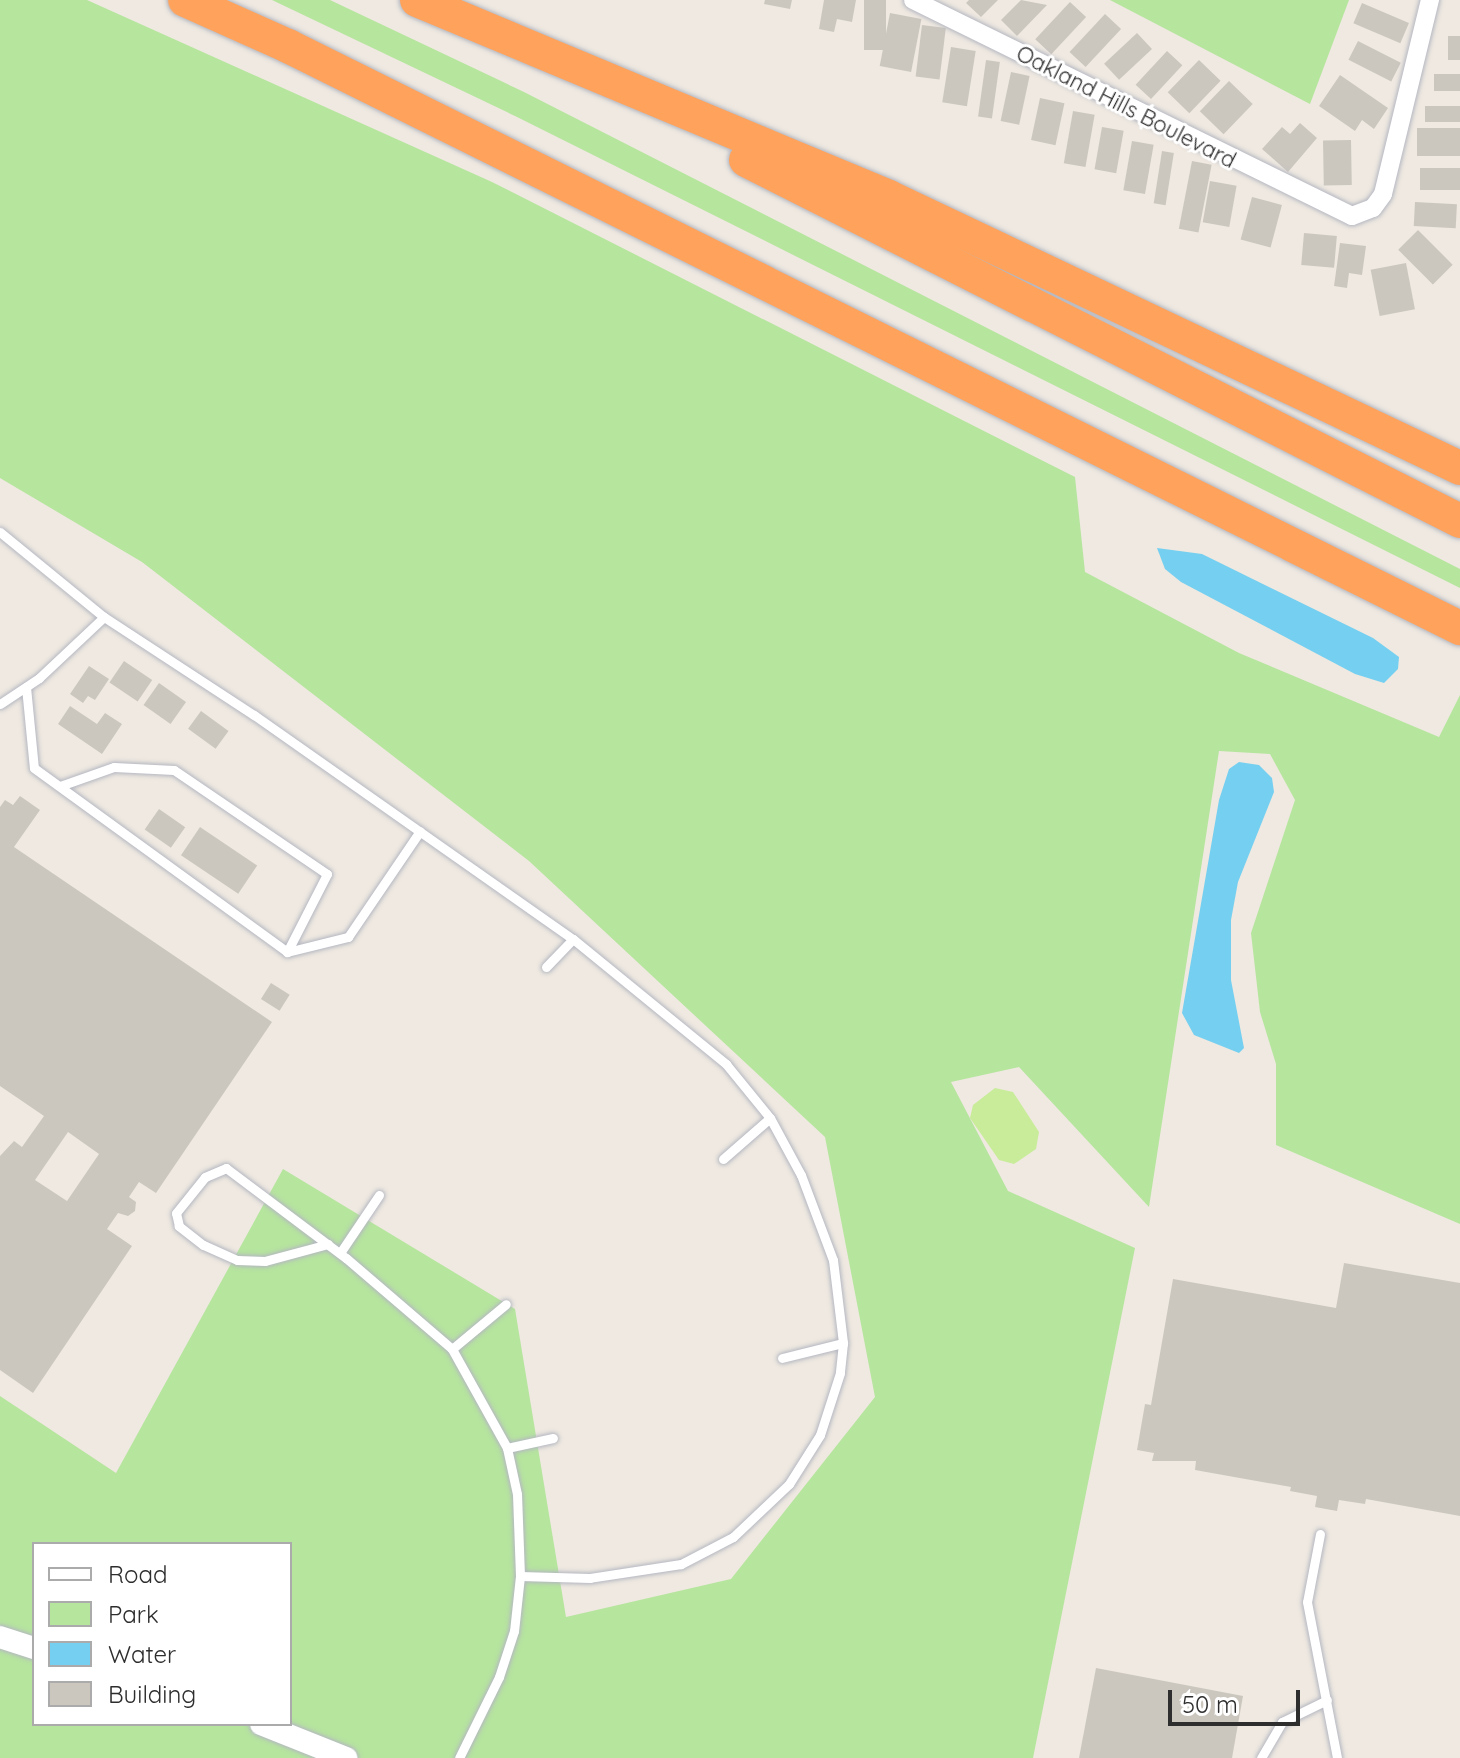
<!DOCTYPE html>
<html>
<head>
<meta charset="utf-8">
<style>
  body { margin:0 }
  #map { position:relative; width:1460px; height:1758px; overflow:hidden; background:#efe9e1; font-family:Quicksand,sans-serif }
  div>[style] { position:absolute }
  .green>* { inset:0; background:#b6e59e }
  .pitch>* { inset:0; background:#c9ec9a }
  .water>* { inset:0; background:#75cff0 }
  .building>* { inset:0; background:#cbc7bf; transform-origin:0 0 }
  .roads { filter:drop-shadow(0 0 2px #b4b7c1) drop-shadow(0 0 2px #b4b7c1) }
  .service>* { height:9px; margin:-4.5px; padding:0 4.5px; transform-origin:4.5px; border-radius:4.5px; background:#fff }
  .minor>* { height:18px; margin:-9px; padding:0 9px; transform-origin:9px; border-radius:9px; background:#fff }
  .tertiary>* { height:22px; margin:-11px; padding:0 11px; transform-origin:11px; border-radius:11px; background:#fff }
  .motorway>* { height:34px; margin:-17px; padding:0 17px; transform-origin:17px; border-radius:17px; background:#ffa35c }
  span { translate:-50% -50%; white-space:nowrap; text-align:center; line-height:1.15; -webkit-text-stroke:6px #fff; paint-order:stroke }
  .street-label { font-size:22px; color:#2e2e2e }
  .legend { position:absolute; left:32px; top:1542px; width:260px; height:184px; box-sizing:border-box; background:#fff; border:2px solid #ababab; margin:0; padding:10px 14px; list-style:none; font-size:24px; color:#2e2e2e }
  .legend li { display:flex; align-items:center; gap:16px; height:40px }
  .legend b { width:40px; border:2px solid #ababab }
  .scale { position:absolute; left:1168px; top:1690px; width:132px; height:36px; box-sizing:border-box; border:4px solid #2e2e2e; border-top:0; padding-left:10px; font-size:24px; line-height:28px; white-space:nowrap; color:#2e2e2e; -webkit-text-stroke:6px #fff; paint-order:stroke }
</style>
</head>
<body>
<div id="map">
  <div class="green">
    <i style="clip-path:polygon(evenodd,0 0,87px 0,492px 182px,1075px 477px,1085px 572px,1239px 653px,1439px 737px,1460px 695px,1460px 1224px,1276px 1145px,1276px 1064px,1260px 1012px,1251px 933px,1295px 800px,1270px 754px,1219px 751px,1149px 1207px,1019px 1067px,951px 1082px,1008px 1191px,1135px 1248px,1033px 1758px,0 1758px,0 1396px,116px 1473px,283px 1169px,515px 1309px,566px 1617px,731px 1579px,875px 1397px,825px 1137px,529px 861px,142px 562px,0 478px,0 0,34px 1544px,290px 1544px,290px 1724px,34px 1724px,34px 1544px)"></i>
    <i style="clip-path:polygon(272px 0,330px 0,524px 92px,1460px 569px,1460px 588px,515px 116px)"></i>
    <i style="clip-path:polygon(1110px 0,1349px 0,1310px 104px)"></i>
  </div>
  <div class="pitch">
    <i style="clip-path:polygon(995px 1088px,1013px 1092px,1039px 1132px,1036px 1149px,1014px 1164px,999px 1160px,970px 1118px,973px 1105px)"></i>
  </div>
  <div class="water">
    <i style="clip-path:polygon(1157px 548px,1202px 554px,1373px 638px,1399px 657px,1398px 669px,1384px 683px,1355px 674px,1181px 582px,1165px 569px)"></i>
    <i style="clip-path:polygon(1239px 762px,1259px 765px,1272px 778px,1274px 792px,1238px 882px,1231px 920px,1231px 980px,1244px 1048px,1239px 1053px,1194px 1035px,1182px 1013px,1219px 800px,1229px 769px)"></i>
  </div>
  <div class="building">
    <i style="clip-path:polygon(765px 0,792px 0,790px 9px,764px 4px)"></i>
    <i style="clip-path:polygon(824px 0,856px 0,852px 22px,837px 19px,834px 32px,819px 29px)"></i>
    <i style="left:864px;top:0;width:22px;height:50px"></i>
    <i style="clip-path:polygon(969px 0,998px 0,981px 17px,966px 3px)"></i>
    <i style="clip-path:polygon(1021px 0,1047px 5px,1017px 36px,1001px 20px)"></i>
    <i style="left:1070px;top:2px;width:22px;height:51px;rotate:43deg"></i>
    <i style="left:1362px;top:3px;width:51px;height:22px;rotate:23deg"></i>
    <i style="left:890px;top:13px;width:32px;height:54px;rotate:11deg"></i>
    <i style="left:1105px;top:14px;width:22px;height:52px;rotate:43deg"></i>
    <i style="left:922px;top:25px;width:24px;height:52px;rotate:7deg"></i>
    <i style="left:1137px;top:33px;width:22px;height:45px;rotate:47deg"></i>
    <i style="left:1460px;top:36px;width:24px;height:12px;rotate:90deg"></i>
    <i style="left:1358px;top:41px;width:48px;height:21px;rotate:27deg"></i>
    <i style="left:951px;top:47px;width:25px;height:56px;rotate:9deg"></i>
    <i style="left:1167px;top:51px;width:21px;height:46px;rotate:43deg"></i>
    <i style="left:986px;top:60px;width:14px;height:57px;rotate:8deg"></i>
    <i style="left:1199px;top:60px;width:30px;height:45px;rotate:44deg"></i>
    <i style="left:1011px;top:72px;width:19px;height:50px;rotate:12deg"></i>
    <i style="left:1460px;top:74px;width:17px;height:26px;rotate:90deg"></i>
    <i style="clip-path:polygon(1340px 75px,1388px 108px,1374px 129px,1362px 120px,1355px 131px,1319px 106px)"></i>
    <i style="left:1229px;top:81px;width:33px;height:42px;rotate:44deg"></i>
    <i style="left:1040px;top:98px;width:25px;height:43px;rotate:12deg"></i>
    <i style="left:1460px;top:106px;width:16px;height:35px;rotate:90deg"></i>
    <i style="left:1073px;top:111px;width:22px;height:53px;rotate:10deg"></i>
    <i style="clip-path:polygon(1300px 123px,1317px 138px,1288px 172px,1262px 149px,1282px 127px,1290px 134px)"></i>
    <i style="left:1102px;top:127px;width:22px;height:43px;rotate:10deg"></i>
    <i style="left:1460px;top:128px;width:28px;height:43px;rotate:90deg"></i>
    <i style="left:1351px;top:140px;width:45px;height:28px;rotate:89deg"></i>
    <i style="left:1132px;top:141px;width:22px;height:50px;rotate:10deg"></i>
    <i style="left:1162px;top:151px;width:12px;height:53px;rotate:9deg"></i>
    <i style="left:1192px;top:161px;width:20px;height:69px;rotate:11deg"></i>
    <i style="left:1460px;top:168px;width:22px;height:40px;rotate:90deg"></i>
    <i style="left:1210px;top:181px;width:27px;height:42px;rotate:10deg"></i>
    <i style="left:1252px;top:197px;width:31px;height:44px;rotate:15deg"></i>
    <i style="left:1415px;top:202px;width:42px;height:24px;rotate:3deg"></i>
    <i style="left:1418px;top:230px;width:49px;height:28px;rotate:45deg"></i>
    <i style="left:1304px;top:233px;width:33px;height:32px;rotate:5deg"></i>
    <i style="clip-path:polygon(1340px 243px,1366px 246px,1362px 275px,1349px 273px,1347px 288px,1334px 286px)"></i>
    <i style="left:1406px;top:263px;width:47px;height:36px;rotate:79deg"></i>
    <i style="left:124px;top:661px;width:34px;height:26px;rotate:34deg"></i>
    <i style="clip-path:polygon(89px 666px,109px 679px,95px 700px,88px 696px,83px 703px,70px 694px)"></i>
    <i style="left:159px;top:683px;width:33px;height:27px;rotate:35deg"></i>
    <i style="clip-path:polygon(70px 706px,97px 724px,105px 713px,122px 724px,102px 754px,58px 724px)"></i>
    <i style="left:201px;top:711px;width:34px;height:22px;rotate:36deg"></i>
    <i style="clip-path:polygon(evenodd,20px 796px,40px 810px,14px 847px,272px 1022px,156px 1193px,139px 1182px,129px 1197px,136px 1202px,135px 1211px,128px 1216px,118px 1213px,107px 1229px,132px 1246px,33px 1393px,0 1370px,0 1156px,14px 1141px,22px 1147px,44px 1116px,0 1086px,0 807px,5px 800px,13px 805px,20px 796px,68px 1132px,99px 1154px,67px 1201px,35px 1180px,68px 1132px)"></i>
    <i style="left:159px;top:809px;width:32px;height:25px;rotate:35deg"></i>
    <i style="left:200px;top:827px;width:69px;height:34px;rotate:34deg"></i>
    <i style="left:271px;top:983px;width:22px;height:19px;rotate:32deg"></i>
    <i style="clip-path:polygon(1344px 1263px,1460px 1283px,1460px 1516px,1366px 1499px,1365px 1504px,1339px 1500px,1337px 1511px,1315px 1507px,1317px 1496px,1290px 1491px,1291px 1487px,1195px 1470px,1196px 1461px,1152px 1461px,1154px 1453px,1137px 1450px,1145px 1404px,1151px 1405px,1173px 1279px,1336px 1308px)"></i>
    <i style="clip-path:polygon(1096px 1668px,1243px 1696px,1232px 1758px,1079px 1758px)"></i>
  </div>
  <div class="roads">
    <div class="service">
      <i style="left:0;top:532px;width:134px;rotate:39.3deg"></i>
      <i style="left:104px;top:617px;width:179px;rotate:33.2deg"></i>
      <i style="left:254px;top:715px;width:390px;rotate:35.1deg"></i>
      <i style="left:573px;top:939px;width:198px;rotate:39.2deg"></i>
      <i style="left:726px;top:1064px;width:70px;rotate:50.8deg"></i>
      <i style="left:770px;top:1118px;width:65px;rotate:61.5deg"></i>
      <i style="left:801px;top:1175px;width:91px;rotate:69.4deg"></i>
      <i style="left:833px;top:1260px;width:84px;rotate:83.1deg"></i>
      <i style="left:843px;top:1343px;width:30px;rotate:96deg"></i>
      <i style="left:840px;top:1373px;width:65px;rotate:107.9deg"></i>
      <i style="left:820px;top:1435px;width:58px;rotate:122.3deg"></i>
      <i style="left:789px;top:1484px;width:77px;rotate:136.6deg"></i>
      <i style="left:733px;top:1537px;width:59px;rotate:152.6deg"></i>
      <i style="left:681px;top:1564px;width:92px;rotate:171.3deg"></i>
      <i style="left:590px;top:1578px;width:70px;rotate:-178.4deg"></i>
      <i style="left:520px;top:1576px;width:55px;rotate:96.2deg"></i>
      <i style="left:514px;top:1631px;width:48px;rotate:108.1deg"></i>
      <i style="left:499px;top:1677px;width:90px;rotate:116.3deg"></i>
      <i style="left:26px;top:687px;width:81px;rotate:84.4deg"></i>
      <i style="left:34px;top:768px;width:313px;rotate:36deg"></i>
      <i style="left:287px;top:952px;width:63px;rotate:-13.8deg"></i>
      <i style="left:348px;top:937px;width:128px;rotate:-55.8deg"></i>
      <i style="left:0;top:704px;width:47px;rotate:-33.7deg"></i>
      <i style="left:39px;top:678px;width:89px;rotate:-43.2deg"></i>
      <i style="left:60px;top:786px;width:57px;rotate:-19.4deg"></i>
      <i style="left:114px;top:767px;width:60px;rotate:2.9deg"></i>
      <i style="left:174px;top:770px;width:185px;rotate:34.2deg"></i>
      <i style="left:327px;top:874px;width:88px;rotate:117.1deg"></i>
      <i style="left:546px;top:967px;width:39px;rotate:-46deg"></i>
      <i style="left:723px;top:1159px;width:62px;rotate:-41.1deg"></i>
      <i style="left:328px;top:1244px;width:65px;rotate:164.9deg"></i>
      <i style="left:265px;top:1261px;width:28px;rotate:-178deg"></i>
      <i style="left:237px;top:1260px;width:37px;rotate:-156deg"></i>
      <i style="left:203px;top:1245px;width:31px;rotate:-142deg"></i>
      <i style="left:179px;top:1226px;width:13px;rotate:-103deg"></i>
      <i style="left:176px;top:1213px;width:46px;rotate:-51.1deg"></i>
      <i style="left:205px;top:1177px;width:23px;rotate:-23deg"></i>
      <i style="left:226px;top:1168px;width:150px;rotate:36.9deg"></i>
      <i style="left:346px;top:1258px;width:140px;rotate:40.6deg"></i>
      <i style="left:452px;top:1349px;width:113px;rotate:60.9deg"></i>
      <i style="left:507px;top:1448px;width:47px;rotate:77.7deg"></i>
      <i style="left:517px;top:1494px;width:82px;rotate:87.9deg"></i>
      <i style="left:340px;top:1253px;width:70px;rotate:-56.1deg"></i>
      <i style="left:452px;top:1349px;width:70px;rotate:-39.8deg"></i>
      <i style="left:782px;top:1358px;width:63px;rotate:-13.8deg"></i>
      <i style="left:507px;top:1448px;width:47px;rotate:-12.3deg"></i>
      <i style="left:1320px;top:1534px;width:69px;rotate:100.8deg"></i>
      <i style="left:1307px;top:1602px;width:159px;rotate:79.1deg"></i>
      <i style="left:1261px;top:1758px;width:42px;rotate:-59.7deg"></i>
      <i style="left:1282px;top:1722px;width:50px;rotate:-26.1deg"></i>
    </div>
    <div class="minor">
      <i style="left:913px;top:0;width:489px;rotate:26.2deg"></i>
      <i style="left:1352px;top:216px;width:22px;rotate:-21deg"></i>
      <i style="left:1373px;top:208px;width:17px;rotate:-54deg"></i>
      <i style="left:1383px;top:194px;width:200px;rotate:-76.4deg"></i>
    </div>
    <div class="tertiary">
      <i style="left:0;top:1637px;width:36px;rotate:18deg"></i>
      <i style="left:261px;top:1724px;width:92px;rotate:21.8deg"></i>
    </div>
    <div class="motorway">
      <i style="left:185px;top:0;width:113px;rotate:24.1deg"></i>
      <i style="left:288px;top:46px;width:1309px;rotate:26.41deg"></i>
      <i style="left:417px;top:0;width:511px;rotate:22.65deg"></i>
      <i style="left:889px;top:197px;width:632px;rotate:25.39deg"></i>
      <i style="left:746px;top:160px;width:800px;rotate:26.82deg"></i>
    </div>
  </div>
  <div class="street-label">
    <span style="left:1126px;top:107px;rotate:27deg">Oakland Hills Boulevard</span>
  </div>
  <ul class="legend">
  <li><b style="height:10px;background:#fff"></b>Road</li>
  <li><b style="height:22px;background:#b6e59e"></b>Park</li>
  <li><b style="height:22px;background:#75cff0"></b>Water</li>
  <li><b style="height:22px;background:#cbc7bf"></b>Building</li>
  </ul>
  <div class="scale">50 m</div>
</div>
</body>
</html>
